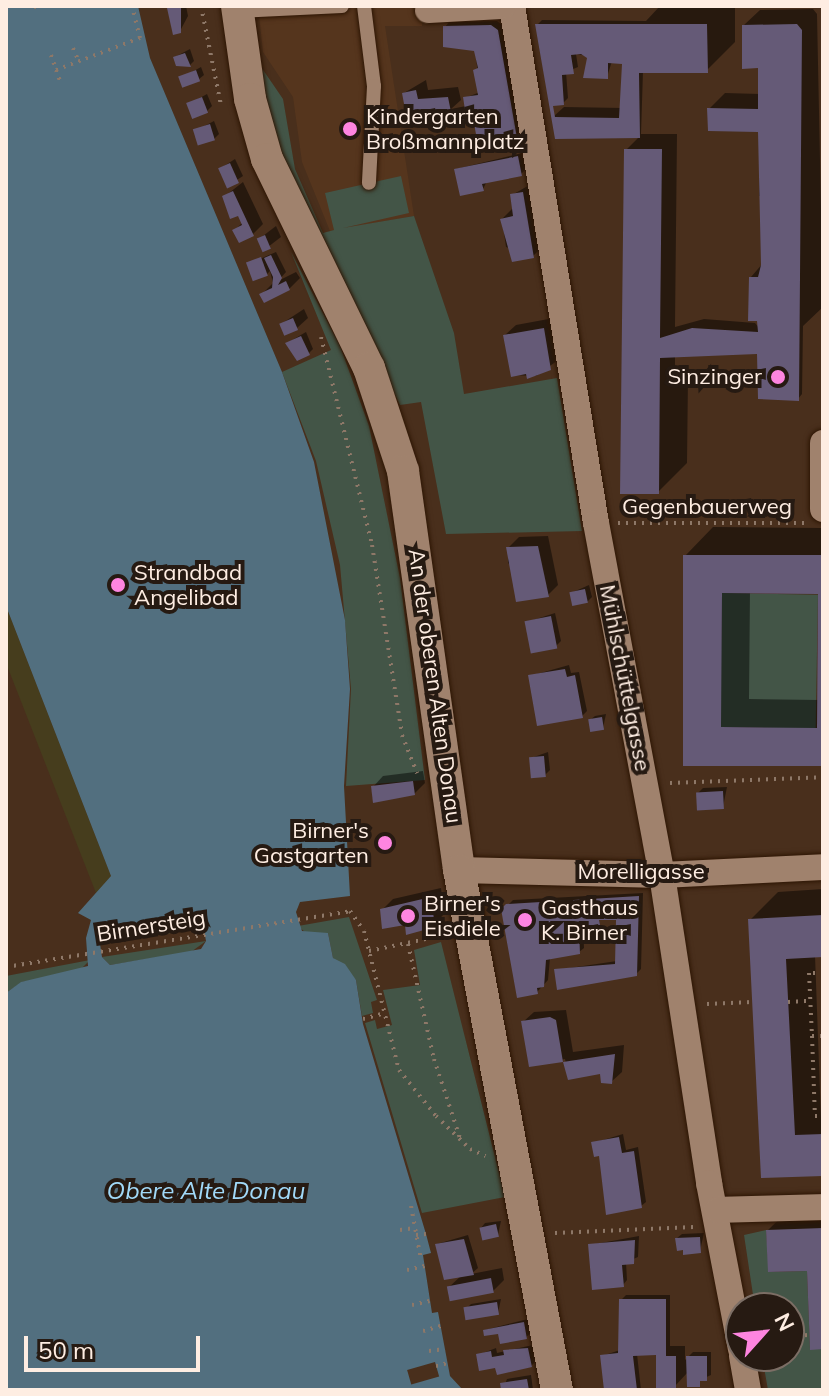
<!DOCTYPE html>
<html>
<head>
<meta charset="utf-8">
<style>
  body { margin:0 }
  #map { position:relative; width:829px; height:1396px; overflow:hidden; background:#492f1c; font-family:Mulish,sans-serif }
  div>[style] { position:absolute }
  .built>* { inset:0; background:#55351d }
  .green>* { inset:0; background:#435547; transform-origin:0 0 }
  .sand>* { inset:0; background:#463d1d }
  .water>* { inset:0; background:#526f7f }
  .pier>* { inset:0; background:#492f1c; transform-origin:0 0 }
  .shadow>* { inset:0; background:#0007 }
  .building>* { inset:0; background:#655a77; transform-origin:0 0 }
  .path>* { height:4px; margin-top:-2px; transform-origin:0; background:repeating-linear-gradient(90deg,#8e7868 0 2px,transparent 0 8px) }
  .roads { filter:drop-shadow(0 0 2px #2e1604) drop-shadow(0 0 2px #2e1604) }
  .service>* { height:14px; margin:-7px; padding:0 7px; transform-origin:7px; border-radius:7px; background:#a0826d }
  .minor>* { height:26px; margin:-13px; padding:0 13px; transform-origin:13px; border-radius:13px; background:#a0826d }
  .tertiary>* { height:32px; margin:-16px; padding:0 16px; transform-origin:16px; border-radius:16px; background:#a0826d }
  .dots>* { width:22px; height:22px; translate:-50% -50%; box-sizing:border-box; border:4px solid #261a12; border-radius:50% }
  span { translate:-50% -50%; white-space:nowrap; text-align:center; line-height:1.15; -webkit-text-stroke:8px #261a12; paint-order:stroke }
  .poi-label { font-size:22px; color:#feede2 }
  .left { translate:0 -50%; text-align:left }
  .right { translate:-100% -50%; text-align:right }
  .street-label { font-size:22px; color:#feede2 }
  .water-label { font-size:24px; color:#a1d9f8; font-style:italic }
  .frame { position:absolute; inset:0; border:8px solid #feede2; pointer-events:none }
  .north { position:absolute; left:725px; top:1292px; width:80px; height:80px; box-sizing:border-box; background:#261a12; border:2px solid #7c6e65; border-radius:50%; rotate:63deg; font-size:22px; font-weight:700; line-height:32px; text-align:center; color:#feede2 }
  .north::after { content:''; display:block; margin:auto; width:28px; height:36px; background:#fe85e0; clip-path:polygon(50% 0,100% 100%,50% 72%,0 100%) }
  .scale { position:absolute; left:24px; top:1336px; width:176px; height:36px; box-sizing:border-box; border:4px solid #feede2; border-top:0; padding-left:10px; font-size:24px; line-height:28px; white-space:nowrap; color:#feede2; -webkit-text-stroke:6px #261a12; paint-order:stroke }
</style>
</head>
<body>
<div id="map">
  <div class="built">
    <i style="clip-path:polygon(258px 6px,422px 6px,422px 26px,385px 26px,414px 216px,330px 231px,302px 162px,293px 97px,263px 52px)"></i>
  </div>
  <div class="green">
    <i style="clip-path:polygon(257px 61px,283px 99px,295px 169px,323px 233px,334px 230px,325px 193px,401px 176px,409px 213px,343px 228px,414px 216px,454px 333px,464px 394px,557px 378px,582px 531px,446px 534px,421px 402px,400px 405px,274px 143px)"></i>
    <i style="clip-path:polygon(291px 252px,340px 346px,369px 426px,400px 578px,425px 780px,346px 786px,351px 689px,340px 565px,316px 461px,282px 372px,331px 350px)"></i>
    <i style="left:722px;top:593px;width:96px;height:134px;rotate:1deg"></i>
    <i style="clip-path:polygon(349px 917px,377px 1000px,371px 1002px,373px 1013px,362px 1016px,356px 980px,333px 958px,328px 933px,306px 933px,298px 926px)"></i>
    <i style="clip-path:polygon(193px 920px,203px 928px,100px 944px,107px 934px)"></i>
    <i style="clip-path:polygon(206px 941px,191px 952px,110px 965px,102px 957px)"></i>
    <i style="clip-path:polygon(441px 942px,505px 1197px,422px 1213px,365px 1023px,375px 1020px,377px 1029px,392px 1025px,383px 990px,420px 985px,414px 950px)"></i>
    <i style="clip-path:polygon(90px 960px,78px 972px,22px 982px,6px 993px,6px 976px)"></i>
    <i style="clip-path:polygon(766px 1230px,769px 1272px,807px 1271px,810px 1349px,823px 1349px,823px 1390px,768px 1390px,762px 1356px,789px 1356px,789px 1308px,755px 1308px,744px 1235px)"></i>
  </div>
  <div class="sand">
    <i style="clip-path:polygon(6px 606px,111px 876px,96px 893px,6px 663px)"></i>
  </div>
  <div class="water">
    <i style="clip-path:polygon(evenodd,6px 6px,138px 6px,150px 58px,282px 372px,314px 462px,345px 620px,350px 689px,344px 786px,350px 896px,300px 902px,296px 912px,302px 931px,328px 933px,333px 958px,345px 964px,356px 980px,363px 1024px,426px 1234px,431px 1253px,423px 1255px,432px 1313px,438px 1312px,450px 1376px,463px 1390px,6px 1390px,6px 993px,21px 982px,88px 966px,86px 938px,91px 920px,78px 913px,111px 876px,6px 606px,6px 6px,193px 920px,203px 925px,206px 941px,201px 949px,110px 965px,102px 957px,100px 944px,107px 934px,193px 920px)"></i>
  </div>
  <div class="pier">
    <i style="left:435px;top:1362px;width:15px;height:29px;rotate:74deg"></i>
  </div>
  <div class="shadow">
    <i style="clip-path:polygon(171px 6px,186px 6px,188px 16px,180px 31px)"></i>
    <i style="clip-path:polygon(660px 6px,735px 6px,735px 42px,707px 70px,643px 71px,641px 134px,677px 134px,675px 327px,704px 319px,755px 323px,760px 329px,751px 277px,763px 263px,768px 196px,759px 196px,760px 132px,709px 109px,725px 93px,760px 94px,760px 66px,744px 25px,760px 10px,813px 9px,817px 14px,823px 307px,803px 326px,802px 394px,798px 399px,759px 352px,675px 355px,675px 379px,688px 377px,687px 463px,658px 492px,626px 150px,640px 136px,553px 117px,564px 107px,623px 108px,624px 62px,612px 61px,607px 77px,589px 56px,576px 54px,578px 67px,566px 72px,568px 98px,563px 103px,537px 25px,542px 20px,646px 21px)"></i>
    <i style="clip-path:polygon(497px 21px,502px 25px,521px 131px,516px 136px,475px 116px,440px 115px,404px 93px,426px 80px,428px 90px,458px 87px,461px 100px,451px 109px,466px 106px,465px 98px,480px 92px,475px 49px,445px 27px,449px 22px)"></i>
    <i style="clip-path:polygon(190px 49px,194px 61px,190px 65px,175px 57px)"></i>
    <i style="clip-path:polygon(201px 67px,204px 75px,199px 79px,181px 78px)"></i>
    <i style="clip-path:polygon(207px 94px,212px 106px,207px 111px,189px 104px)"></i>
    <i style="clip-path:polygon(214px 121px,219px 134px,214px 139px,195px 131px)"></i>
    <i style="clip-path:polygon(522px 153px,526px 169px,521px 174px,487px 181px,483px 189px,456px 169px)"></i>
    <i style="clip-path:polygon(235px 159px,243px 176px,229px 185px,221px 168px)"></i>
    <i style="clip-path:polygon(243px 182px,263px 224px,253px 234px,235px 230px,243px 222px,225px 196px)"></i>
    <i style="clip-path:polygon(533px 183px,543px 246px,533px 256px,506px 247px,502px 219px,512px 209px,512px 195px)"></i>
    <i style="clip-path:polygon(276px 226px,281px 237px,264px 250px,259px 239px)"></i>
    <i style="clip-path:polygon(276px 252px,286px 272px,278px 281px,296px 272px,300px 278px,289px 289px,262px 294px,273px 283px,270px 271px,267px 274px,248px 264px)"></i>
    <i style="clip-path:polygon(304px 309px,308px 318px,297px 328px,281px 324px)"></i>
    <i style="clip-path:polygon(554px 318px,561px 358px,536px 376px,512px 375px,505px 335px,516px 325px)"></i>
    <i style="clip-path:polygon(306px 332px,313px 349px,309px 353px,287px 343px)"></i>
    <i style="clip-path:polygon(evenodd,713px 527px,823px 528px,823px 764px,685px 764px,685px 556px,713px 527px,750px 591px,820px 592px,819px 700px,749px 699px,750px 591px)"></i>
    <i style="clip-path:polygon(548px 536px,558px 585px,548px 595px,508px 563px,508px 548px,519px 537px)"></i>
    <i style="clip-path:polygon(589px 585px,592px 597px,587px 602px,571px 593px)"></i>
    <i style="clip-path:polygon(555px 613px,561px 641px,556px 646px,527px 622px)"></i>
    <i style="clip-path:polygon(569px 665px,571px 673px,579px 672px,587px 711px,582px 716px,530px 676px)"></i>
    <i style="clip-path:polygon(606px 714px,603px 728px,590px 720px,595px 716px)"></i>
    <i style="clip-path:polygon(548px 752px,550px 770px,545px 775px,531px 758px)"></i>
    <i style="clip-path:polygon(423px 771px,425px 783px,414px 794px,373px 787px,383px 776px)"></i>
    <i style="clip-path:polygon(727px 787px,723px 807px,698px 793px,703px 788px)"></i>
    <i style="clip-path:polygon(441px 888px,444px 914px,434px 925px,406px 923px,382px 910px,393px 899px)"></i>
    <i style="clip-path:polygon(823px 889px,823px 955px,815px 955px,823px 1174px,763px 1176px,750px 920px,778px 892px)"></i>
    <i style="clip-path:polygon(643px 893px,641px 969px,636px 974px,556px 970px,617px 961px,618px 917px,604px 918px,583px 924px,584px 948px,579px 952px,550px 958px,548px 980px,537px 992px,503px 910px,513px 900px)"></i>
    <i style="clip-path:polygon(566px 1010px,573px 1052px,624px 1045px,622px 1072px,611px 1082px,602px 1072px,569px 1078px,565px 1059px,530px 1065px,523px 1022px,534px 1012px)"></i>
    <i style="clip-path:polygon(623px 1134px,626px 1150px,638px 1147px,646px 1202px,641px 1206px,593px 1143px)"></i>
    <i style="clip-path:polygon(823px 1201px,823px 1347px,809px 1269px,768px 1230px,797px 1202px)"></i>
    <i style="clip-path:polygon(501px 1221px,498px 1235px,481px 1228px,485px 1223px)"></i>
    <i style="clip-path:polygon(704px 1233px,700px 1251px,677px 1238px,682px 1234px)"></i>
    <i style="clip-path:polygon(468px 1235px,478px 1268px,471px 1274px,502px 1268px,504px 1280px,493px 1291px,449px 1287px,462px 1275px,437px 1244px)"></i>
    <i style="clip-path:polygon(639px 1236px,638px 1257px,626px 1262px,627px 1280px,623px 1285px,590px 1245px)"></i>
    <i style="clip-path:polygon(626px 1295px,670px 1295px,670px 1346px,685px 1346px,685px 1360px,693px 1352px,711px 1352px,711px 1375px,689px 1385px,688px 1372px,675px 1386px,658px 1354px,637px 1354px,641px 1390px,606px 1390px,602px 1356px,620px 1350px,621px 1300px)"></i>
    <i style="clip-path:polygon(501px 1299px,498px 1313px,466px 1309px,471px 1304px)"></i>
    <i style="clip-path:polygon(528px 1319px,531px 1333px,526px 1337px,485px 1330px)"></i>
    <i style="clip-path:polygon(533px 1345px,536px 1361px,531px 1366px,478px 1355px,496px 1348px,497px 1353px)"></i>
    <i style="clip-path:polygon(531px 1375px,533px 1390px,503px 1390px,507px 1379px)"></i>
  </div>
  <div class="building">
    <i style="clip-path:polygon(181px 6px,181px 33px,173px 35px,167px 8px)"></i>
    <i style="clip-path:polygon(evenodd,535px 24px,707px 24px,708px 73px,639px 73px,640px 138px,555px 139px,535px 24px,581px 54px,587px 58px,583px 78px,608px 79px,608px 63px,622px 64px,619px 118px,555px 117px,553px 106px,564px 105px,562px 75px,574px 74px,571px 55px,581px 54px)"></i>
    <i style="clip-path:polygon(797px 24px,802px 30px,799px 401px,758px 399px,757px 354px,660px 358px,659px 494px,620px 494px,624px 149px,662px 149px,660px 338px,692px 328px,758px 332px,757px 321px,748px 321px,749px 277px,758px 277px,761px 265px,758px 132px,708px 131px,707px 108px,758px 109px,758px 68px,742px 69px,742px 25px)"></i>
    <i style="clip-path:polygon(491px 25px,498px 30px,517px 138px,478px 145px,473px 118px,439px 125px,437px 114px,407px 120px,402px 93px,416px 90px,418px 99px,448px 97px,451px 112px,465px 110px,463px 97px,478px 95px,473px 70px,478px 68px,474px 51px,443px 47px,443px 26px)"></i>
    <i style="clip-path:polygon(185px 53px,191px 67px,176px 66px,173px 57px)"></i>
    <i style="left:196px;top:70px;width:12px;height:19px;rotate:70deg"></i>
    <i style="left:202px;top:97px;width:17px;height:17px;rotate:69deg"></i>
    <i style="left:210px;top:124px;width:17px;height:18px;rotate:73deg"></i>
    <i style="clip-path:polygon(518px 156px,522px 176px,482px 184px,484px 191px,460px 196px,454px 169px)"></i>
    <i style="left:230px;top:163px;width:22px;height:13px;rotate:66deg"></i>
    <i style="clip-path:polygon(233px 191px,254px 236px,239px 243px,232px 230px,242px 225px,238px 216px,230px 219px,222px 196px)"></i>
    <i style="clip-path:polygon(523px 192px,534px 258px,512px 262px,500px 219px,513px 216px,510px 194px)"></i>
    <i style="left:265px;top:235px;width:15px;height:9px;rotate:67deg"></i>
    <i style="clip-path:polygon(271px 255px,282px 278px,278px 285px,286px 281px,290px 290px,264px 303px,259px 294px,272px 288px,273px 277px,264px 258px)"></i>
    <i style="left:261px;top:257px;width:20px;height:16px;rotate:70deg"></i>
    <i style="left:293px;top:318px;width:13px;height:15px;rotate:67deg"></i>
    <i style="clip-path:polygon(544px 328px,551px 370px,527px 379px,526px 374px,511px 377px,503px 335px)"></i>
    <i style="clip-path:polygon(301px 336px,310px 355px,297px 361px,285px 343px)"></i>
    <i style="clip-path:polygon(538px 546px,549px 597px,516px 602px,506px 547px)"></i>
    <i style="clip-path:polygon(evenodd,683px 555px,823px 555px,823px 766px,683px 766px,683px 555px,722px 593px,818px 594px,817px 728px,721px 727px,722px 593px)"></i>
    <i style="left:585px;top:589px;width:14px;height:16px;rotate:78deg"></i>
    <i style="left:551px;top:616px;width:33px;height:27px;rotate:79deg"></i>
    <i style="clip-path:polygon(565px 669px,567px 677px,575px 675px,583px 718px,537px 726px,528px 675px)"></i>
    <i style="left:602px;top:717px;width:13px;height:14px;rotate:81deg"></i>
    <i style="left:544px;top:756px;width:21px;height:15px;rotate:85deg"></i>
    <i style="clip-path:polygon(413px 781px,415px 795px,373px 803px,371px 786px)"></i>
    <i style="left:723px;top:791px;width:18px;height:27px;rotate:87deg"></i>
    <i style="clip-path:polygon(639px 896px,637px 976px,557px 990px,554px 969px,615px 964px,616px 920px,599px 920px,600px 925px,579px 926px,580px 954px,546px 960px,544px 987px,537px 988px,538px 994px,517px 998px,501px 909px,506px 904px)"></i>
    <i style="clip-path:polygon(431px 897px,435px 927px,406px 935px,405px 925px,382px 929px,380px 909px)"></i>
    <i style="clip-path:polygon(823px 915px,823px 957px,786px 959px,795px 1135px,823px 1134px,823px 1176px,761px 1178px,748px 919px)"></i>
    <i style="clip-path:polygon(550px 1017px,556px 1020px,563px 1062px,615px 1054px,612px 1084px,601px 1083px,600px 1074px,568px 1080px,563px 1062px,529px 1067px,521px 1021px)"></i>
    <i style="clip-path:polygon(619px 1137px,622px 1153px,634px 1151px,642px 1208px,606px 1215px,599px 1156px,594px 1157px,591px 1142px)"></i>
    <i style="left:496px;top:1224px;width:13px;height:17px;rotate:77deg"></i>
    <i style="clip-path:polygon(823px 1228px,823px 1349px,810px 1350px,807px 1271px,768px 1272px,766px 1230px)"></i>
    <i style="clip-path:polygon(700px 1237px,701px 1253px,683px 1255px,683px 1250px,677px 1251px,675px 1238px)"></i>
    <i style="clip-path:polygon(464px 1239px,474px 1275px,444px 1280px,435px 1244px)"></i>
    <i style="clip-path:polygon(635px 1240px,634px 1264px,622px 1265px,624px 1287px,592px 1290px,588px 1244px)"></i>
    <i style="left:491px;top:1278px;width:15px;height:45px;rotate:79deg"></i>
    <i style="clip-path:polygon(619px 1299px,666px 1299px,666px 1356px,676px 1356px,676px 1388px,656px 1388px,656px 1355px,633px 1356px,637px 1390px,604px 1390px,600px 1355px,618px 1353px)"></i>
    <i style="left:497px;top:1302px;width:13px;height:34px;rotate:81deg"></i>
    <i style="clip-path:polygon(524px 1322px,527px 1339px,500px 1344px,498px 1334px,484px 1336px,483px 1330px)"></i>
    <i style="clip-path:polygon(528px 1348px,532px 1367px,497px 1375px,495px 1368px,479px 1371px,476px 1354px,491px 1351px,492px 1357px,504px 1355px,503px 1350px)"></i>
    <i style="clip-path:polygon(686px 1356px,707px 1356px,707px 1381px,700px 1381px,700px 1387px,687px 1387px)"></i>
    <i style="clip-path:polygon(527px 1379px,529px 1390px,501px 1390px,500px 1383px)"></i>
  </div>
  <div class="path">
    <i style="left:51px;top:6px;width:7px;rotate:82deg"></i>
    <i style="left:201px;top:6px;width:101px;rotate:78.6deg"></i>
    <i style="left:34px;top:7px;width:7px;rotate:-8deg"></i>
    <i style="left:73px;top:48px;width:15px;rotate:67deg"></i>
    <i style="left:51px;top:55px;width:31px;rotate:71deg"></i>
    <i style="left:56px;top:70px;width:90px;rotate:-20.9deg"></i>
    <i style="left:140px;top:38px;width:33px;rotate:-104deg"></i>
    <i style="left:321px;top:337px;width:214px;rotate:76.2deg"></i>
    <i style="left:372px;top:545px;width:192px;rotate:81deg"></i>
    <i style="left:402px;top:735px;width:41px;rotate:68.5deg"></i>
    <i style="left:618px;top:523px;width:187px"></i>
    <i style="left:670px;top:783px;width:153px;rotate:-2.2deg"></i>
    <i style="left:408px;top:944px;width:118px;rotate:77.3deg"></i>
    <i style="left:434px;top:1059px;width:83px;rotate:71.8deg"></i>
    <i style="left:369px;top:951px;width:78px;rotate:-11.9deg"></i>
    <i style="left:6px;top:967px;width:349px;rotate:-9.2deg"></i>
    <i style="left:350px;top:911px;width:24px;rotate:55deg"></i>
    <i style="left:364px;top:931px;width:143px;rotate:75.9deg"></i>
    <i style="left:399px;top:1070px;width:59px;rotate:51.2deg"></i>
    <i style="left:436px;top:1116px;width:47px;rotate:44.1deg"></i>
    <i style="left:470px;top:1149px;width:17px;rotate:25deg"></i>
    <i style="left:823px;top:973px;width:14px;rotate:180deg"></i>
    <i style="left:809px;top:973px;width:63px;rotate:87.3deg"></i>
    <i style="left:812px;top:1036px;width:11px"></i>
    <i style="left:788px;top:1002px;width:22px;rotate:-3deg"></i>
    <i style="left:707px;top:1004px;width:45px;rotate:-2.5deg"></i>
    <i style="left:363px;top:1019px;width:23px;rotate:-15deg"></i>
    <i style="left:812px;top:1036px;width:80px;rotate:87.9deg"></i>
    <i style="left:815px;top:1116px;width:8px"></i>
    <i style="left:411px;top:1206px;width:55px;rotate:79.5deg"></i>
    <i style="left:400px;top:1230px;width:15px;rotate:-8deg"></i>
    <i style="left:555px;top:1233px;width:139px;rotate:-2.5deg"></i>
    <i style="left:416px;top:1235px;width:10px;rotate:-6deg"></i>
    <i style="left:407px;top:1270px;width:18px;rotate:-13deg"></i>
    <i style="left:412px;top:1305px;width:18px;rotate:-13deg"></i>
    <i style="left:423px;top:1331px;width:19px;rotate:-16deg"></i>
    <i style="left:789px;top:1336px;width:20px;rotate:-3deg"></i>
    <i style="left:429px;top:1351px;width:16px;rotate:-7deg"></i>
    <i style="left:436px;top:1366px;width:12px;rotate:-14deg"></i>
  </div>
  <div class="roads">
    <div class="service">
      <i style="left:364px;top:6px;width:81px;rotate:82.9deg"></i>
      <i style="left:374px;top:86px;width:97px;rotate:93deg"></i>
      <i style="left:237px;top:11px;width:105px;rotate:-2.7deg"></i>
    </div>
    <div class="minor">
      <i style="left:512px;top:6px;width:524px;rotate:80.77deg"></i>
      <i style="left:596px;top:523px;width:358px;rotate:79.4deg"></i>
      <i style="left:662px;top:875px;width:312px;rotate:81.3deg"></i>
      <i style="left:709px;top:1183px;width:169px;rotate:79.1deg"></i>
      <i style="left:428px;top:10px;width:74px;rotate:-3.1deg"></i>
      <i style="left:823px;top:443px;width:66px;rotate:90deg"></i>
      <i style="left:459px;top:870px;width:203px;rotate:1.4deg"></i>
      <i style="left:662px;top:875px;width:161px;rotate:-2.8deg"></i>
      <i style="left:718px;top:1210px;width:105px;rotate:-1.6deg"></i>
      <i style="left:742px;top:1356px;width:35px;rotate:80deg"></i>
    </div>
    <div class="tertiary">
      <i style="left:237px;top:6px;width:94px;rotate:82deg"></i>
      <i style="left:250px;top:99px;width:62px;rotate:74.2deg"></i>
      <i style="left:267px;top:159px;width:233px;rotate:64deg"></i>
      <i style="left:369px;top:368px;width:108px;rotate:71.7deg"></i>
      <i style="left:403px;top:471px;width:403px;rotate:82deg"></i>
      <i style="left:459px;top:870px;width:529px;rotate:79.33deg"></i>
    </div>
  </div>
  <div class="dots">
    <i style="left:350px;top:129px;background:#fe85e0"></i>
    <i style="left:778px;top:377px;background:#fe85e0"></i>
    <i style="left:118px;top:585px;background:#fe85e0"></i>
    <i style="left:385px;top:843px;background:#fe85e0"></i>
    <i style="left:408px;top:916px;background:#fe85e0"></i>
    <i style="left:525px;top:920px;background:#fe85e0"></i>
  </div>
  <div class="poi-label">
    <span class="left" style="left:366px;top:129px">Kindergarten<br>Broßmannplatz</span>
    <span class="right" style="left:762px;top:377px">Sinzinger</span>
    <span class="left" style="left:134px;top:585px">Strandbad<br>Angelibad</span>
    <span class="right" style="left:369px;top:843px">Birner's<br>Gastgarten</span>
    <span class="left" style="left:424px;top:916px">Birner's<br>Eisdiele</span>
    <span class="left" style="left:541px;top:920px">Gasthaus<br>K. Birner</span>
  </div>
  <div class="street-label">
    <span style="left:707px;top:507px">Gegenbauerweg</span>
    <span style="left:625px;top:678px;rotate:79deg">Mühlschüttelgasse</span>
    <span style="left:435px;top:686px;rotate:82deg">An der oberen Alten Donau</span>
    <span style="left:641px;top:872px">Morelligasse</span>
    <span style="left:151px;top:926px;rotate:-9deg">Birnersteig</span>
  </div>
  <div class="water-label">
    <span style="left:206px;top:1191px">Obere Alte Donau</span>
  </div>
  <div class="frame"></div>
  <div class="north">N</div>
  <div class="scale">50 m</div>
</div>
</body>
</html>
